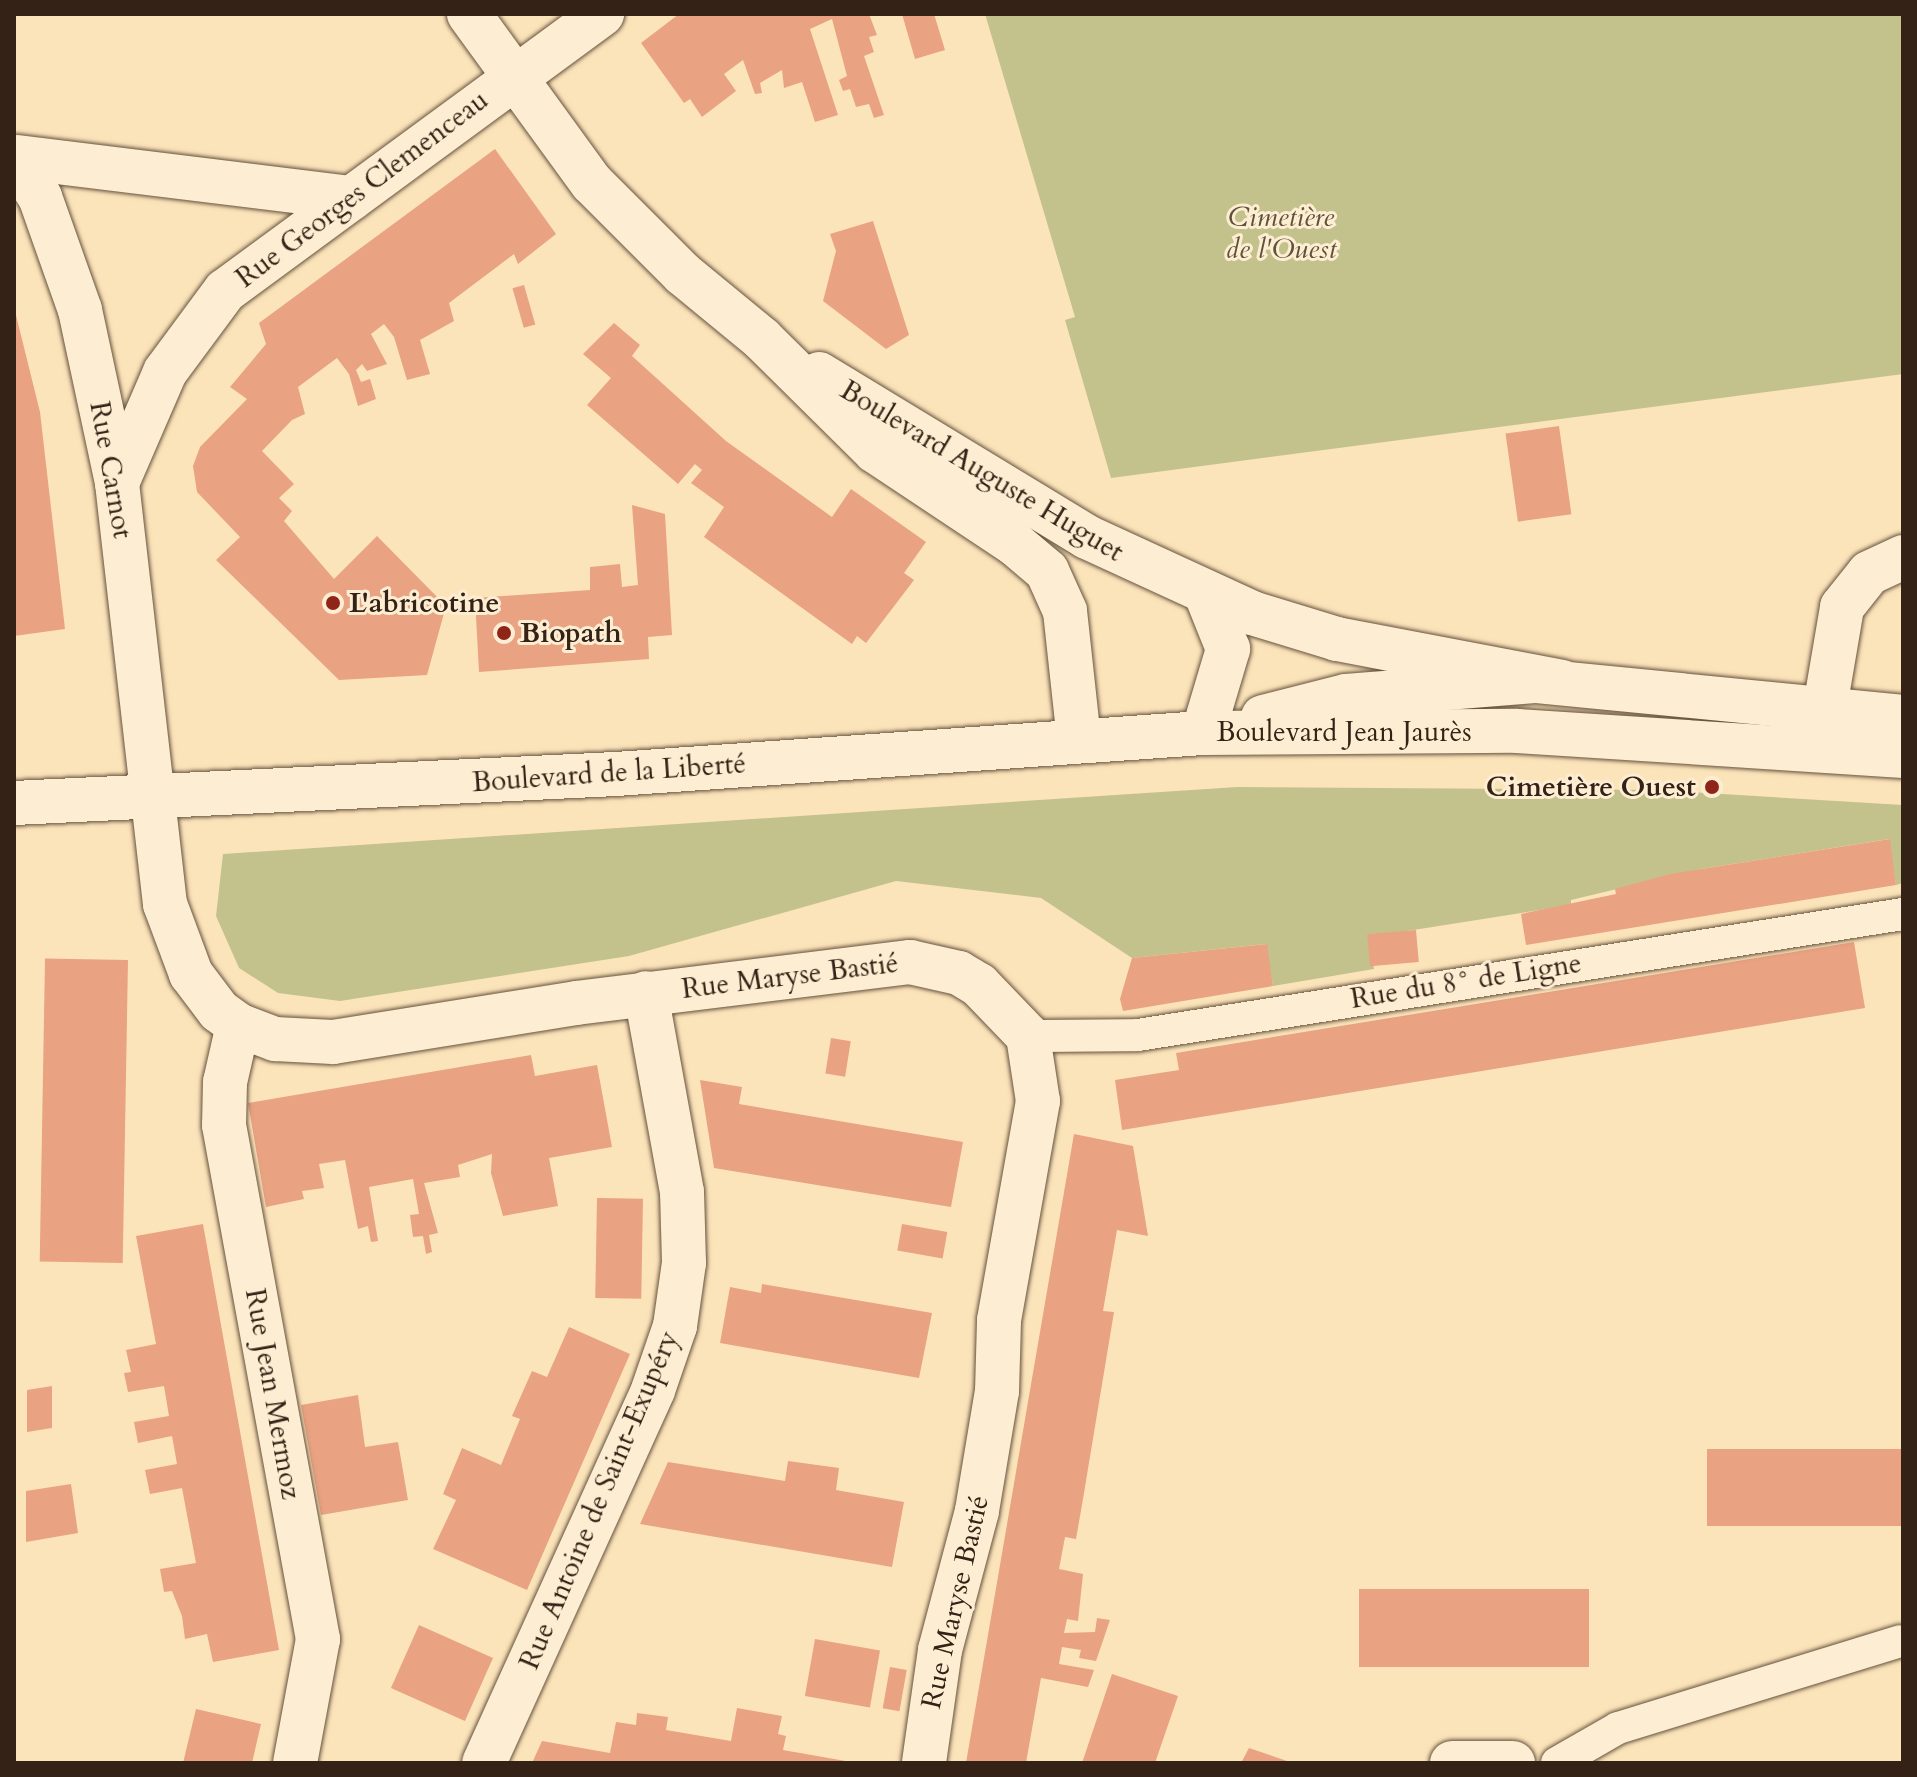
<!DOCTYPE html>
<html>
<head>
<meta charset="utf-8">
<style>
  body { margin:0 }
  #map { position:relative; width:1917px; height:1777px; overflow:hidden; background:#fce4ba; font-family:Cardo,serif }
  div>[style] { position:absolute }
  .green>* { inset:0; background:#c4c28c }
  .building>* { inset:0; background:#e9a282; transform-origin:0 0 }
  .roads { filter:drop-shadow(0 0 2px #65523e) drop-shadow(0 0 2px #65523e) }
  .lane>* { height:32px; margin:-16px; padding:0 16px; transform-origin:16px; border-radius:16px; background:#fdedd2 }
  .street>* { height:44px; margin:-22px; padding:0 22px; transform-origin:22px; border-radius:22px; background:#fdedd2 }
  .secondary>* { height:44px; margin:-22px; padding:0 22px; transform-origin:22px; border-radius:22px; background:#fdedd2 }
  .dots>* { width:22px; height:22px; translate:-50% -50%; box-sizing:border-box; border:4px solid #fdedd2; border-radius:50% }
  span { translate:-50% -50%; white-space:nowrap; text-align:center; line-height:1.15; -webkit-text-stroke:6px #fdedd2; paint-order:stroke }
  .street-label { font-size:28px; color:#332215 }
  .park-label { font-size:28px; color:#5e5239; font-style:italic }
  .poi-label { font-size:28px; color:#332215; font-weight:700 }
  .left { translate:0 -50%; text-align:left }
  .right { translate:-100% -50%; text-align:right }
  .frame { position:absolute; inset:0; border:16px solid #332215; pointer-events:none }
</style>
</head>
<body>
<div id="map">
  <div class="green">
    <i style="clip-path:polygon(985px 14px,1903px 14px,1903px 374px,1111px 478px,1065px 320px,1075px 317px)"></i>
    <i style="clip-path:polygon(1237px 787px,1657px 790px,1903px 805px,1903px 883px,1896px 885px,1889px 839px,1701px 869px,1571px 900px,1571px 905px,1369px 937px,1374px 969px,1273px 986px,1266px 944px,1132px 958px,1041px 898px,896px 881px,629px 956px,340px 1001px,278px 993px,239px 968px,216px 916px,223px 854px)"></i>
  </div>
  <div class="building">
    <i style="clip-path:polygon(679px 14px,869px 14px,877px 35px,869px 37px,874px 52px,864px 56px,884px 115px,874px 118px,869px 104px,856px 107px,850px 89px,843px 91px,839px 80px,847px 76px,832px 19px,810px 29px,838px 115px,815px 122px,802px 82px,784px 88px,782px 70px,760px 83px,762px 93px,755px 94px,743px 60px,724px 74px,736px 91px,702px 117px,690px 99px,684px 103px,641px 43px)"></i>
    <i style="clip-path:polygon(902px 14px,934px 14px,945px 50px,915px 59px)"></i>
    <i style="clip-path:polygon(495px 149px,556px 234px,518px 264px,514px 254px,449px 303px,454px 321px,420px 340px,430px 374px,407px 380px,394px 337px,384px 324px,371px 334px,387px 364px,367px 371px,362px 364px,356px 370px,361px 382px,370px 379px,376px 399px,358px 406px,349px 374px,337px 358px,298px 387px,305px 414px,292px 420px,262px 451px,294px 484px,279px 498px,292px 511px,284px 521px,334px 579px,377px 536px,446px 606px,427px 675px,339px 680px,216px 560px,240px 537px,197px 492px,193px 466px,200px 447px,247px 399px,230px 387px,266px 344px,259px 323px)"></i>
    <i style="clip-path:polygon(873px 221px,909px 335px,886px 349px,823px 301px,836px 251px,830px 234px)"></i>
    <i style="left:524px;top:285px;width:41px;height:12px;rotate:74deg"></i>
    <i style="clip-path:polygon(14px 307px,40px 412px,65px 629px,14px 636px)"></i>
    <i style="clip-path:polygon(614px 323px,640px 345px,632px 356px,726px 441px,832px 517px,851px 489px,926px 542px,904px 573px,914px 580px,866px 643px,857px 636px,852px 644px,704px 537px,724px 507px,691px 483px,702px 470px,695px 464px,678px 484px,587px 405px,611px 378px,583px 354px)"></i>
    <i style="left:1559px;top:426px;width:89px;height:54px;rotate:82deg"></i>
    <i style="clip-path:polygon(632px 505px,665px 514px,672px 635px,648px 637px,649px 659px,479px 672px,475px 598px,590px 590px,590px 567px,620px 564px,622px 587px,638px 585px)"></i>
    <i style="clip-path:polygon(1890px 839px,1896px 885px,1526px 945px,1521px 914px,1616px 894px,1615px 889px,1670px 874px)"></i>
    <i style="left:1416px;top:930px;width:32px;height:49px;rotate:85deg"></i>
    <i style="clip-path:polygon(1854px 942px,1865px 1008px,1122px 1130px,1115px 1080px,1179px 1070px,1176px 1053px)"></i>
    <i style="clip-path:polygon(1267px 944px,1273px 986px,1123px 1011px,1120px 999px,1132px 958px)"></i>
    <i style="left:128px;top:960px;width:303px;height:83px;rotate:91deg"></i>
    <i style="left:831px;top:1038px;width:20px;height:36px;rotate:9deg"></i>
    <i style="clip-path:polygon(531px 1055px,535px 1076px,597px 1065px,612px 1147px,549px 1158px,558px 1206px,503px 1216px,491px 1173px,492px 1154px,458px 1165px,460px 1177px,424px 1183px,438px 1233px,429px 1235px,432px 1252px,426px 1254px,423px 1236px,413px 1237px,410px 1215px,419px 1214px,413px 1179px,369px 1187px,378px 1241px,371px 1242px,368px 1226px,358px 1229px,345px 1160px,319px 1164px,324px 1188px,302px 1191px,304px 1199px,266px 1207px,248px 1103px)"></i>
    <i style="clip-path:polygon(700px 1080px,742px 1087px,739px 1104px,963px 1142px,951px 1207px,714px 1168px)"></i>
    <i style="clip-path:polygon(1074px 1134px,1133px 1146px,1148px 1236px,1117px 1230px,1103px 1311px,1114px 1312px,1083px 1499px,1076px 1539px,1065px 1537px,1059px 1569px,1083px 1574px,1078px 1621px,1067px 1619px,1064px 1633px,1095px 1632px,1097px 1618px,1110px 1620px,1096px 1661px,1079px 1658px,1081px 1650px,1062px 1647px,1059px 1664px,1094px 1670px,1088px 1687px,1041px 1678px,1026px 1763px,966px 1763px)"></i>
    <i style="left:597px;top:1198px;width:46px;height:100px;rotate:1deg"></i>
    <i style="clip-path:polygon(203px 1224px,279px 1650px,213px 1662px,207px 1634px,185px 1639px,182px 1616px,172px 1591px,164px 1592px,160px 1569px,196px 1563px,182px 1488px,150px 1494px,145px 1470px,177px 1464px,172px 1436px,138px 1443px,134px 1422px,169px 1416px,164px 1386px,128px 1392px,124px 1373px,131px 1372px,126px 1350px,156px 1344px,136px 1236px)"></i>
    <i style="left:902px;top:1224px;width:46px;height:27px;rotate:10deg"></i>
    <i style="clip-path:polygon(762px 1284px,932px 1313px,919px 1378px,720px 1343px,730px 1287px,761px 1293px)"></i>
    <i style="clip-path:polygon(569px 1327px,630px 1354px,527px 1590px,433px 1549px,456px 1500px,443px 1494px,462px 1448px,501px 1465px,520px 1419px,512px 1416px,532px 1371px,547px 1377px)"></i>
    <i style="clip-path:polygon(52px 1386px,52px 1428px,27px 1432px,27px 1390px)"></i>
    <i style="clip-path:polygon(358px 1395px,365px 1447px,398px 1442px,408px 1500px,321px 1515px,301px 1405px)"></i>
    <i style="left:1903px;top:1449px;width:77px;height:196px;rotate:90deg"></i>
    <i style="clip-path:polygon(788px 1461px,839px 1468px,836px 1490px,904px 1502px,892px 1567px,640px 1524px,668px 1462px,785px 1481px)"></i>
    <i style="clip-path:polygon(71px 1484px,78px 1533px,26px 1542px,26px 1491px)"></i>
    <i style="left:1589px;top:1589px;width:78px;height:230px;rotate:90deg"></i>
    <i style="left:419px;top:1625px;width:81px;height:69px;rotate:24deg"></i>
    <i style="left:815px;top:1639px;width:66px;height:58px;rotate:10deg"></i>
    <i style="left:890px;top:1667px;width:17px;height:42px;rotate:10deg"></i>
    <i style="clip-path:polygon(1112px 1674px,1178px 1696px,1155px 1763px,1082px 1763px)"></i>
    <i style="clip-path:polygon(737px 1708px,782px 1716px,778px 1734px,786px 1736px,783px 1750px,857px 1763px,532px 1763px,542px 1741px,610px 1753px,616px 1722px,636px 1725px,637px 1713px,668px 1717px,666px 1730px,731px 1741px)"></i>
    <i style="clip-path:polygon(196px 1709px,261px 1724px,252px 1763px,183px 1763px)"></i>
    <i style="clip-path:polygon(1249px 1748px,1290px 1762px,1290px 1763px,1241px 1763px)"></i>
  </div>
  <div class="roads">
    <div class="lane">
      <i style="left:1028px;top:1036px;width:110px;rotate:-0.5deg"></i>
      <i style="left:1138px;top:1035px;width:775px;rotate:-8.99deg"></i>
      <i style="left:1557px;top:1763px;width:70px;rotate:-29.8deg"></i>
      <i style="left:1618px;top:1728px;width:295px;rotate:-17.1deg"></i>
    </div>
    <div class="street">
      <i style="left:14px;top:157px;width:48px;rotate:57deg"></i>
      <i style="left:40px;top:197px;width:120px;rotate:70.5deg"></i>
      <i style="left:80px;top:310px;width:177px;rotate:77.9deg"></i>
      <i style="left:117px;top:483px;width:424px;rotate:83.5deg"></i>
      <i style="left:165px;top:904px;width:75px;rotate:69.6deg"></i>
      <i style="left:191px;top:974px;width:46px;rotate:52.9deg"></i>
      <i style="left:219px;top:1011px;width:24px;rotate:36deg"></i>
      <i style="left:238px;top:1025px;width:40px;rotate:21deg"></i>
      <i style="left:275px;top:1039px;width:58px;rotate:3deg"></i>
      <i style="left:333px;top:1042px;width:246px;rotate:-9.1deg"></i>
      <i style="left:576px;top:1003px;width:337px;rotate:-7deg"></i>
      <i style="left:910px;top:962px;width:50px;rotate:12.7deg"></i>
      <i style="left:959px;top:973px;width:23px;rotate:31deg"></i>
      <i style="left:979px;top:985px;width:71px;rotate:46.1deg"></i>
      <i style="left:1028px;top:1036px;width:66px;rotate:81.3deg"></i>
      <i style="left:1038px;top:1101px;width:223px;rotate:100.1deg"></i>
      <i style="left:999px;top:1321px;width:70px;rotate:91.6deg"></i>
      <i style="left:997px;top:1391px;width:122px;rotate:99.5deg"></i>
      <i style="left:977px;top:1511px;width:144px;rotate:104.9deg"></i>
      <i style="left:940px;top:1650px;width:114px;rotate:98.1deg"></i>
      <i style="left:17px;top:157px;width:337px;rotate:7deg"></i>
      <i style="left:117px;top:483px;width:121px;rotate:-66.6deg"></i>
      <i style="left:165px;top:372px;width:101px;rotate:-53.5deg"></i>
      <i style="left:225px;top:291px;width:468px;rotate:-36.3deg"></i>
      <i style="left:1818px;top:748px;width:143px;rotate:-80.3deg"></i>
      <i style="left:1842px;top:607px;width:43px;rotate:-51.5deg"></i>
      <i style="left:1869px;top:573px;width:38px;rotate:-25deg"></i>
      <i style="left:238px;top:1025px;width:58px;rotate:102.8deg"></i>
      <i style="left:225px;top:1082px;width:43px;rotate:91.3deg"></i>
      <i style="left:224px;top:1125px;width:523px;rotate:79.64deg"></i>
      <i style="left:318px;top:1639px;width:126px;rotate:100.5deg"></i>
      <i style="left:484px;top:1763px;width:409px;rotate:-65.6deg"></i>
      <i style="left:653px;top:1390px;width:68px;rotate:-71deg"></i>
      <i style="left:675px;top:1326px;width:64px;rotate:-81.9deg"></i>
      <i style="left:684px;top:1263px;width:71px;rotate:-91.6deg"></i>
      <i style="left:682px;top:1192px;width:202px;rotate:-100.3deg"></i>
      <i style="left:1452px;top:1763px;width:61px"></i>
    </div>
    <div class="secondary">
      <i style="left:469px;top:14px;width:209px;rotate:54deg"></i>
      <i style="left:592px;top:183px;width:129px;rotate:45deg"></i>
      <i style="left:683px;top:274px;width:102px;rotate:39.4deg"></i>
      <i style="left:762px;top:339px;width:159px;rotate:44.7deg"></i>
      <i style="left:875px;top:451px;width:168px;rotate:33.6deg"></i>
      <i style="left:1015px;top:544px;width:42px;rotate:40.2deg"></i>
      <i style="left:1047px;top:571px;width:44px;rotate:65.8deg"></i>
      <i style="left:1065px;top:611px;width:129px;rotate:83.8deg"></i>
      <i style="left:819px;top:374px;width:314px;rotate:31.3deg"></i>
      <i style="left:1087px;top:537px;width:182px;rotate:24.7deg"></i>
      <i style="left:1252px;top:613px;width:89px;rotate:17deg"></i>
      <i style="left:1337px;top:639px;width:229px;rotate:10.8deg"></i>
      <i style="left:1263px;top:717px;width:86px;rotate:-14.2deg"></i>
      <i style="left:1346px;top:696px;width:192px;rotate:-4.5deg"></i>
      <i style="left:1537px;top:681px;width:368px;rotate:5.6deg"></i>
      <i style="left:1203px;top:733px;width:88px;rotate:-73.4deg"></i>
      <i style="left:1228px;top:649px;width:59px;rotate:-111.8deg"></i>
      <i style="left:14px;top:803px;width:603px;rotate:-2.76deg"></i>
      <i style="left:616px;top:774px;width:588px;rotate:-4deg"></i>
      <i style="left:1203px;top:733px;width:314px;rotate:-0.4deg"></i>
      <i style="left:1517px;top:731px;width:387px;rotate:3.7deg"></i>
    </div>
  </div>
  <div class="dots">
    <i style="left:333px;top:603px;background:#8f2418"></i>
    <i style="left:504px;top:633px;background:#8f2418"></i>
    <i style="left:1712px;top:787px;background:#8f2418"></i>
  </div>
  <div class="street-label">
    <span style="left:362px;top:189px;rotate:-37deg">Rue Georges Clemenceau</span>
    <span style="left:111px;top:470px;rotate:80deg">Rue Carnot</span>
    <span style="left:982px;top:471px;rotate:31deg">Boulevard Auguste Huguet</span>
    <span style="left:1344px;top:732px">Boulevard Jean Jaurès</span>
    <span style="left:609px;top:773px;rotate:-4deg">Boulevard de la Liberté</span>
    <span style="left:790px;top:976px;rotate:-7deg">Rue Maryse Bastié</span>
    <span style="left:1466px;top:981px;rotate:-9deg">Rue du 8° de Ligne</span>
    <span style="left:273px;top:1394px;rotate:80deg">Rue Jean Mermoz</span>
    <span style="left:599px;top:1500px;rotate:-67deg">Rue Antoine de Saint-Exupéry</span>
    <span style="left:955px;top:1602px;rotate:-77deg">Rue Maryse Bastié</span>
  </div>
  <div class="park-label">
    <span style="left:1281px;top:233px">Cimetière<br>de l'Ouest</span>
  </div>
  <div class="poi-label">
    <span class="left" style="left:349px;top:603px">L'abricotine</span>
    <span class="left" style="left:520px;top:633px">Biopath</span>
    <span class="right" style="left:1696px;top:787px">Cimetière Ouest</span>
  </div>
  <div class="frame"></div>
</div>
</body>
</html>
